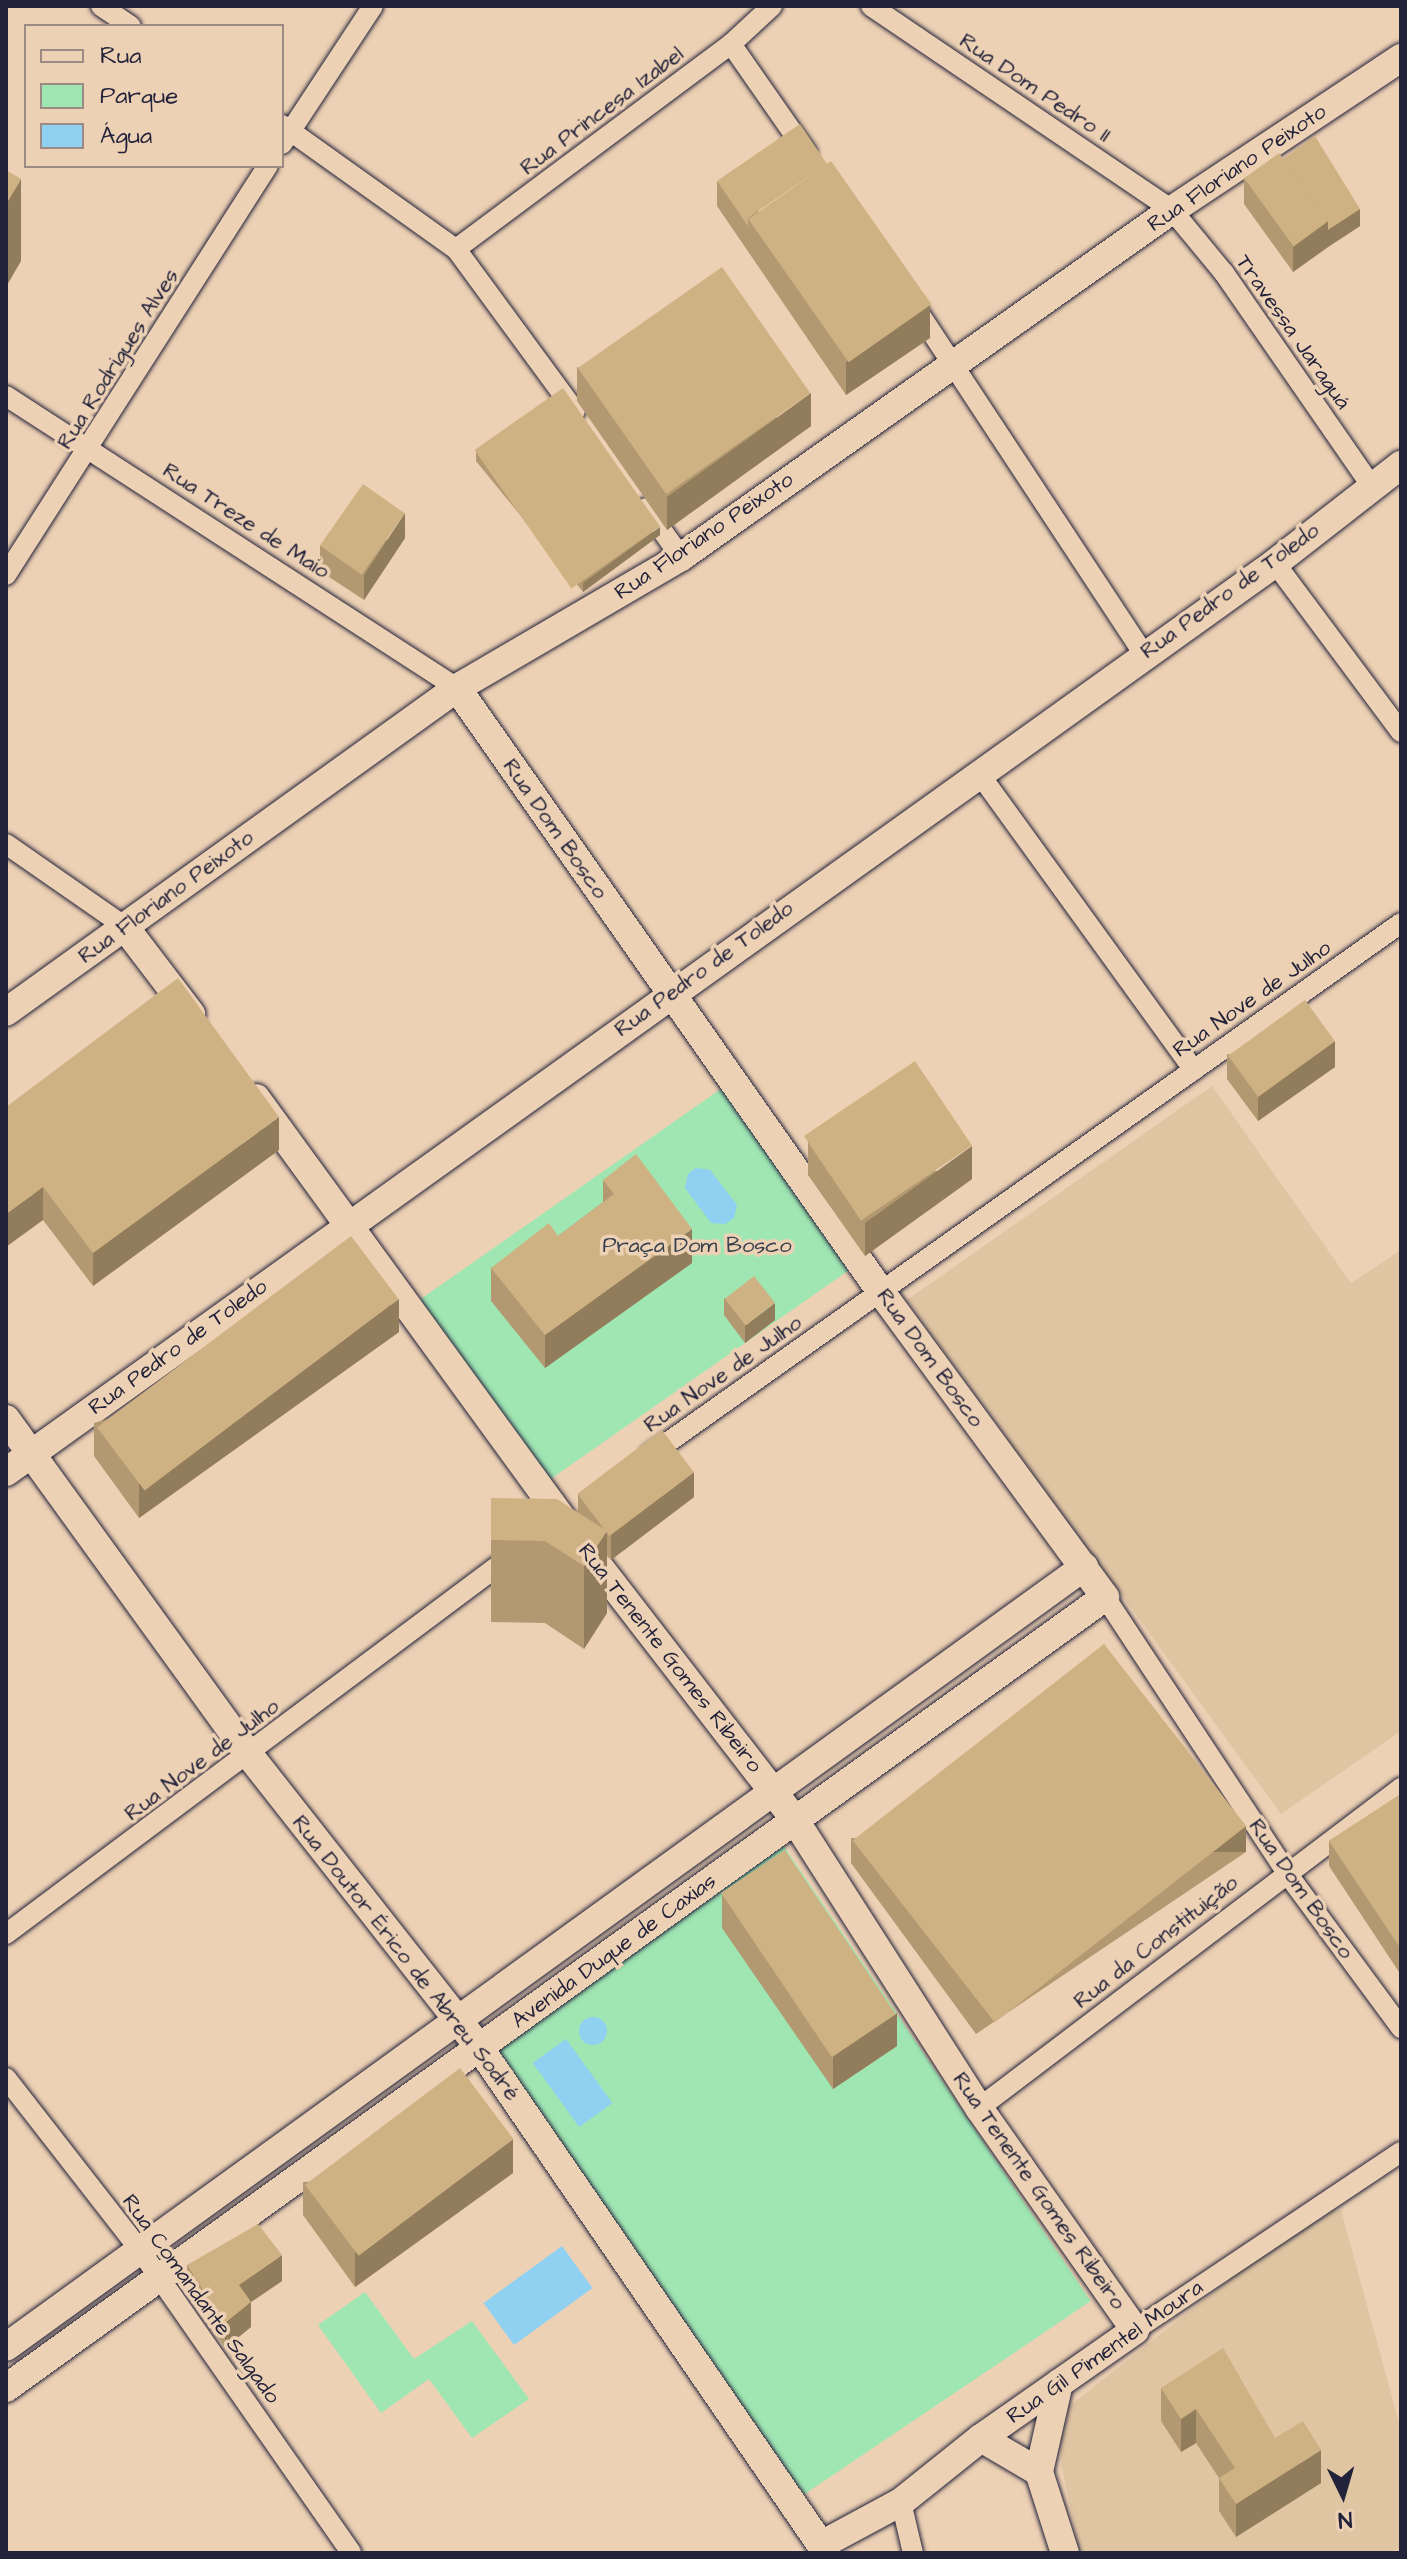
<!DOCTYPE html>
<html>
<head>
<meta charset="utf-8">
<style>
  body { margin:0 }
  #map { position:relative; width:1407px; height:2559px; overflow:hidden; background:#edd1b4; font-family:"Architects Daughter",sans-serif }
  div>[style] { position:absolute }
  .built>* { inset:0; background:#e0c5a3 }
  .green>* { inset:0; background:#9fe6b3; transform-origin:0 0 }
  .water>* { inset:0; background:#90d0f1; transform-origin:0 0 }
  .round { border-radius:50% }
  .roads { filter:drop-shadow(0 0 2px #22223b) drop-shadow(0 0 2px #22223b) }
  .street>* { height:20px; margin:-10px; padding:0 10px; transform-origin:10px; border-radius:10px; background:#edd1b4 }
  .secondary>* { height:28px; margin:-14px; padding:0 14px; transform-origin:14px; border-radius:14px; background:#edd1b4 }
  .wall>* { inset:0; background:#b29971 }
  .shaded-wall>* { inset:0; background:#917d5c; transform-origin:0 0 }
  .building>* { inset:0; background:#cfb283; transform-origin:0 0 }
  span { translate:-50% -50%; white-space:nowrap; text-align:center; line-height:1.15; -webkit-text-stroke:7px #edd1b4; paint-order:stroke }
  .street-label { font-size:22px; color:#22223b }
  .park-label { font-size:22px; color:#353f4d }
  .frame { position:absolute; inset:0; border:8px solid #22223b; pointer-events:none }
  .legend { position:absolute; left:24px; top:24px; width:260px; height:144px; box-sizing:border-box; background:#edd1b4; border:2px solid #9c8b84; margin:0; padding:10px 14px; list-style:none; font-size:24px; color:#22223b }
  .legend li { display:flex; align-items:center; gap:16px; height:40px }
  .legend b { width:40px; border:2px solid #9c8b84 }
  .north { position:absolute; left:1303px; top:2455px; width:80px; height:80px; -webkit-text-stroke:6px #edd1b4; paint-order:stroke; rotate:175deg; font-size:22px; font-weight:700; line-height:32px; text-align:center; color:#22223b }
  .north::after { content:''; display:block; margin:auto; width:28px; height:36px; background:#22223b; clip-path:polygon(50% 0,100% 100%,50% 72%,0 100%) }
</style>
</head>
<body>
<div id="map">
  <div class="built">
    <i style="clip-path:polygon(1212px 1086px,1351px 1283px,1401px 1250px,1401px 1731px,1281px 1814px,907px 1300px)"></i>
    <i style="clip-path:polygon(1341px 2210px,1401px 2430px,1401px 2548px,1390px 2553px,1080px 2553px,1061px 2463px,1060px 2431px,1067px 2408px,1315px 2212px)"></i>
  </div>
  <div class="green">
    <i style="left:725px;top:1086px;width:222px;height:377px;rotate:55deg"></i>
    <i style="left:777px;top:1836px;width:561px;height:361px;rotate:56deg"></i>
    <i style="clip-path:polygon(365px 2292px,414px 2359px,472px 2321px,529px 2399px,472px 2438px,429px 2379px,381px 2413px,318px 2325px)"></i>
  </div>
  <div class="water">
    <i style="clip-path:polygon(696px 1168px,710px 1170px,737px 1205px,734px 1218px,725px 1224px,711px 1223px,685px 1188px,688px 1174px)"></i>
    <i class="round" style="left:579px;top:2017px;width:28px;height:28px"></i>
    <i style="left:566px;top:2039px;width:79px;height:41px;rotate:54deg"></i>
    <i style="left:562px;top:2246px;width:52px;height:97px;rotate:54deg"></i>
  </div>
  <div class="roads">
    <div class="street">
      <i style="left:101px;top:6px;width:36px;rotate:34deg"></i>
      <i style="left:871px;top:6px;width:364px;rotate:34.1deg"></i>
      <i style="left:1172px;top:210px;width:82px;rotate:50.5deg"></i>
      <i style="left:1224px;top:273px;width:258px;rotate:55.3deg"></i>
      <i style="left:731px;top:44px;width:133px;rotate:55.1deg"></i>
      <i style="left:282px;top:125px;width:214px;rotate:35.5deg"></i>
      <i style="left:456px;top:249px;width:201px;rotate:53.7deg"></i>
      <i style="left:282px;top:144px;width:165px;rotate:-56.6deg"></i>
      <i style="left:456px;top:249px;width:343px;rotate:-36.7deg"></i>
      <i style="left:731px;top:44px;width:56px;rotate:-42.8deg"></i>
      <i style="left:915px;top:307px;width:416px;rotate:56.6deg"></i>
      <i style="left:6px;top:396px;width:537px;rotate:32.92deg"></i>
      <i style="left:646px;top:508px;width:60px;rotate:54.5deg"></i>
      <i style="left:1275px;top:563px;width:211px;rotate:53.3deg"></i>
      <i style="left:6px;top:575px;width:486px;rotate:-57.4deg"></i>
      <i style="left:978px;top:772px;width:368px;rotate:54.1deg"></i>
      <i style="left:6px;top:844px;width:144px;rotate:34.8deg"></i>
      <i style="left:650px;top:1455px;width:920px;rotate:-35.31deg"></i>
      <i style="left:1105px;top:1597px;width:329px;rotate:56.6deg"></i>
      <i style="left:1286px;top:1872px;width:194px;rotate:53.6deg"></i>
      <i style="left:6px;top:1934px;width:631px;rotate:-36.82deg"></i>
      <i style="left:6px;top:2078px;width:218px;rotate:52.1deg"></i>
      <i style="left:140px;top:2250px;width:369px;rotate:55.1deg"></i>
      <i style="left:979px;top:2108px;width:530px;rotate:-37.17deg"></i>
      <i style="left:1135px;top:2330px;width:320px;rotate:-33.8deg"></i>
      <i style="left:901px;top:2502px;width:52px;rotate:76.8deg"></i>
    </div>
    <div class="secondary">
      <i style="left:124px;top:926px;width:111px;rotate:52.7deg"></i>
      <i style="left:6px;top:1012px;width:555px;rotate:-35.69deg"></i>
      <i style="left:457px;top:688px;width:259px;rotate:-30.3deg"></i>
      <i style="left:681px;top:557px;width:601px;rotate:-35.25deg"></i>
      <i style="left:1172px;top:210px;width:275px;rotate:-33.6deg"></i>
      <i style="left:6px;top:1419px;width:416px;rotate:54.1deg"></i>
      <i style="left:250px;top:1756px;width:370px;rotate:51.8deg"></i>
      <i style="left:479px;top:2047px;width:604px;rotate:55.52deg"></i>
      <i style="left:821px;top:2545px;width:91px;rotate:-28.3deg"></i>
      <i style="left:901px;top:2502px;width:102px;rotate:-38.7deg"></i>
      <i style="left:981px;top:2438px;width:188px;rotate:-35deg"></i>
      <i style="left:1135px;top:2330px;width:271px;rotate:-125.1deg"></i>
      <i style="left:979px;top:2108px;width:342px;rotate:-122.6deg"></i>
      <i style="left:795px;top:1820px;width:383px;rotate:-127.7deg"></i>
      <i style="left:561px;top:1517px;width:518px;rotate:-126.05deg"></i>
      <i style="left:6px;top:1472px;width:1561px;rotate:-35.61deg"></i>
      <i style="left:1275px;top:563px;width:160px;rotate:-37.9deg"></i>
      <i style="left:6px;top:2347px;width:1331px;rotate:-35.89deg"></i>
      <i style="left:1059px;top:2383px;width:91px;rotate:102.7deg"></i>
      <i style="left:1039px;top:2472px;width:85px;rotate:72.2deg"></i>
      <i style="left:6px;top:2388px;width:1354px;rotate:-35.74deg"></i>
      <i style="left:1105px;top:1597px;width:378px;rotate:-126.3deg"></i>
      <i style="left:881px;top:1292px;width:738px;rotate:-125.07deg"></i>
      <i style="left:981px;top:2438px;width:67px;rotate:30.4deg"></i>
    </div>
  </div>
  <div class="wall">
    <i style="clip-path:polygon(1283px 159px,1360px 226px,1328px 247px,1293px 272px,1244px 204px,1244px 178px)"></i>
    <i style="clip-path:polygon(717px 181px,930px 338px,846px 395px,717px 206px)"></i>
    <i style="clip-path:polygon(577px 367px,811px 426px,667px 530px,577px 401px)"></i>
    <i style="clip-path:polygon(476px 452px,660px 535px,583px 592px,476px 461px)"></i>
    <i style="clip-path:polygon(405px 538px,364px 600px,320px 571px,320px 546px)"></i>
    <i style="clip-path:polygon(1227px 1054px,1335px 1067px,1258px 1121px,1227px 1079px)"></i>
    <i style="clip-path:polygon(6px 1107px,279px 1150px,93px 1286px,43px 1220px)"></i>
    <i style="clip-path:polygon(808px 1142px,972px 1179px,865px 1256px,808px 1175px)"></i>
    <i style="clip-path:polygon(603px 1180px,692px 1263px,545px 1368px,491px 1301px,491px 1268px,558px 1236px,603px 1202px)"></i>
    <i style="clip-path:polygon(724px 1298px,775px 1320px,745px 1343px,724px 1315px)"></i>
    <i style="clip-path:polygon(399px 1332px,139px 1518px,94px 1456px,94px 1423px)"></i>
    <i style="clip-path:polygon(578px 1494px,694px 1497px,611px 1560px,607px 1556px,607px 1613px,584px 1649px,545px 1623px,491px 1622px,491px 1498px,578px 1512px)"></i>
    <i style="clip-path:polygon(1401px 1794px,1401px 1975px,1329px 1866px,1329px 1841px)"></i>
    <i style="clip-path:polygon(851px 1838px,1246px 1852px,976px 2034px,851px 1863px)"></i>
    <i style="clip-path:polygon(722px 1895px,897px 2046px,833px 2089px,722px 1928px)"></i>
    <i style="clip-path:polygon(513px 2173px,355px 2287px,303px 2215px,303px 2182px)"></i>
    <i style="clip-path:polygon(187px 2265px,282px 2281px,251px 2302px,251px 2327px,225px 2348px,187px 2290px)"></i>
    <i style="clip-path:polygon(1161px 2388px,1275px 2438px,1321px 2483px,1236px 2537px,1219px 2511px,1219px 2478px,1196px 2443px,1181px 2452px,1161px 2421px)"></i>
  </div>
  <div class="shaded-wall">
    <i style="clip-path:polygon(21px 179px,21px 261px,6px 287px,6px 204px)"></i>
    <i style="clip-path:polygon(1360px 209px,1360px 226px,1328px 247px,1293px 272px,1293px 247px,1328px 221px)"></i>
    <i style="clip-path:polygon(930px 305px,930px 338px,846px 395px,846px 362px)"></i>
    <i style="clip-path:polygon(811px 393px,811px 426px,667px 530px,667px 497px)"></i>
    <i style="clip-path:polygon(405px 513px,405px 538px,364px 600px,364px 575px)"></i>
    <i style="clip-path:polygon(660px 527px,660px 535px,583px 592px,583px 583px)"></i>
    <i style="clip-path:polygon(1335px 1041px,1335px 1067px,1258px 1121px,1258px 1095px)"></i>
    <i style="clip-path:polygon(279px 1117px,279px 1150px,93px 1286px,93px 1253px)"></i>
    <i style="clip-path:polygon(972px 1146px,972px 1179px,865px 1256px,865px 1223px)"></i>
    <i style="clip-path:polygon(43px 1187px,43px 1220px,6px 1247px,6px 1214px)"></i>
    <i style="clip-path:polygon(692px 1229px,692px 1263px,545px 1368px,545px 1335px)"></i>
    <i style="clip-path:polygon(399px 1299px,399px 1332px,139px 1518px,139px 1484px)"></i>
    <i style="clip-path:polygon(775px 1303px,775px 1320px,745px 1343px,745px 1326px)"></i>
    <i style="clip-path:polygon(694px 1472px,694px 1497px,611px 1560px,611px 1535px)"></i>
    <i style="clip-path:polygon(607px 1531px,607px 1613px,584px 1649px,584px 1566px)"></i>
    <i style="left:1246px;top:1826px;width:26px;height:326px;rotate:90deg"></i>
    <i style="clip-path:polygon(897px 2013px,897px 2046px,833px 2089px,833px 2055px)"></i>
    <i style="clip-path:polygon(513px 2139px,513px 2173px,355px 2287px,355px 2253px)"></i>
    <i style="clip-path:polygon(282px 2255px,282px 2281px,251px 2302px,251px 2327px,225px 2348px,225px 2323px,239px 2285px)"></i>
    <i style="clip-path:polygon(1196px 2409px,1196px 2443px,1181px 2452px,1181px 2419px)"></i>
    <i style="clip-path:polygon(1321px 2450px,1321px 2483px,1236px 2537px,1236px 2504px)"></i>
  </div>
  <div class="building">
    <i style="clip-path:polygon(800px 124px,827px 164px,748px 218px,748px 226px,717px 181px)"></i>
    <i style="clip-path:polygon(1315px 136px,1360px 209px,1328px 230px,1328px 221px,1283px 159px)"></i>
    <i style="left:1279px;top:153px;width:84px;height:43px;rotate:54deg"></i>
    <i style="left:831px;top:161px;width:175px;height:101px;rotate:55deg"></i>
    <i style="clip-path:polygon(6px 170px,21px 179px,6px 204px)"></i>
    <i style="left:722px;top:267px;width:154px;height:176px;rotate:55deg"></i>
    <i style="left:563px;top:388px;width:169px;height:108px;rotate:55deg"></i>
    <i style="left:363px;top:484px;width:51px;height:75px;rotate:35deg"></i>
    <i style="clip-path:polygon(178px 978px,279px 1117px,93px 1253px,43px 1187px,6px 1214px,6px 1107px)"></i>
    <i style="left:1305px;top:1000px;width:51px;height:95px;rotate:54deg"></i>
    <i style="left:915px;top:1061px;width:102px;height:134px;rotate:56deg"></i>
    <i style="clip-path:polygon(636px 1154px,692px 1229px,545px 1335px,491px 1268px,549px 1223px,558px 1236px,614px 1194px,603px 1180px)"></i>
    <i style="left:351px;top:1236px;width:79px;height:318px;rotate:53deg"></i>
    <i style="left:754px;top:1276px;width:34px;height:37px;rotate:52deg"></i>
    <i style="left:662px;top:1430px;width:53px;height:106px;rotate:53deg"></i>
    <i style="clip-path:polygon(491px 1498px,557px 1499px,607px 1531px,584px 1566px,545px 1541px,491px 1540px)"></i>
    <i style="left:1104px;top:1644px;width:231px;height:319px;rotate:52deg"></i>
    <i style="clip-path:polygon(1401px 1794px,1401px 1949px,1329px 1841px)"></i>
    <i style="left:785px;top:1850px;width:198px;height:77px;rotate:56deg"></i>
    <i style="left:460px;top:2068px;width:89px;height:194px;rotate:53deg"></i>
    <i style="clip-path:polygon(258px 2224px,282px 2255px,239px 2285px,251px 2302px,225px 2323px,187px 2265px)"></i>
    <i style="clip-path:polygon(1223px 2348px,1275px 2438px,1303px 2421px,1321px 2450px,1236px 2504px,1219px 2478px,1235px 2468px,1196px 2409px,1181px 2419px,1161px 2388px)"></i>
  </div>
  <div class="street-label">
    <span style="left:1035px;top:88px;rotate:34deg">Rua Dom Pedro II</span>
    <span style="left:602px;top:111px;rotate:-37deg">Rua Princesa Izabel</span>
    <span style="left:1237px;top:168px;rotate:-34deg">Rua Floriano Peixoto</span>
    <span style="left:1293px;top:332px;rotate:55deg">Travessa Jaraguá</span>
    <span style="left:118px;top:359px;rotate:-58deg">Rua Rodrigues Alves</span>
    <span style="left:246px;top:521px;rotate:33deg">Rua Treze de Maio</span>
    <span style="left:704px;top:536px;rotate:-34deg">Rua Floriano Peixoto</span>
    <span style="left:1230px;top:591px;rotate:-36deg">Rua Pedro de Toledo</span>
    <span style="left:555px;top:829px;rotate:55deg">Rua Dom Bosco</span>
    <span style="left:166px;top:897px;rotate:-36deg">Rua Floriano Peixoto</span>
    <span style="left:704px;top:969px;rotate:-36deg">Rua Pedro de Toledo</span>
    <span style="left:1252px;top:999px;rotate:-35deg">Rua Nove de Julho</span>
    <span style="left:178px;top:1347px;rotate:-36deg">Rua Pedro de Toledo</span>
    <span style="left:930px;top:1358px;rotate:54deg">Rua Dom Bosco</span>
    <span style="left:723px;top:1374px;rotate:-35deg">Rua Nove de Julho</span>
    <span style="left:670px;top:1658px;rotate:52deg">Rua Tenente Gomes Ribeiro</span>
    <span style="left:202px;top:1760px;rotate:-37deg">Rua Nove de Julho</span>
    <span style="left:1301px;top:1889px;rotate:55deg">Rua Dom Bosco</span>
    <span style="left:1156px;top:1942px;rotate:-38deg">Rua da Constituição</span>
    <span style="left:614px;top:1951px;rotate:-36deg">Avenida Duque de Caxias</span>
    <span style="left:406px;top:1958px;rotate:52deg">Rua Doutor Érico de Abreu Sodré</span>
    <span style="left:1039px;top:2191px;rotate:55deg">Rua Tenente Gomes Ribeiro</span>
    <span style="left:201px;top:2299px;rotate:54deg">Rua Comandante Salgado</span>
    <span style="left:1105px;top:2352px;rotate:-35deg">Rua Gil Pimentel Moura</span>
  </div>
  <div class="park-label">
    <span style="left:697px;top:1246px">Praça Dom Bosco</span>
  </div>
  <div class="frame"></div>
  <ul class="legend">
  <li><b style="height:10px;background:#edd1b4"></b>Rua</li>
  <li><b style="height:22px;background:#9fe6b3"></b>Parque</li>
  <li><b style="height:22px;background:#90d0f1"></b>Água</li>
  </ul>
  <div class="north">N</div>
</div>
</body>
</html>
